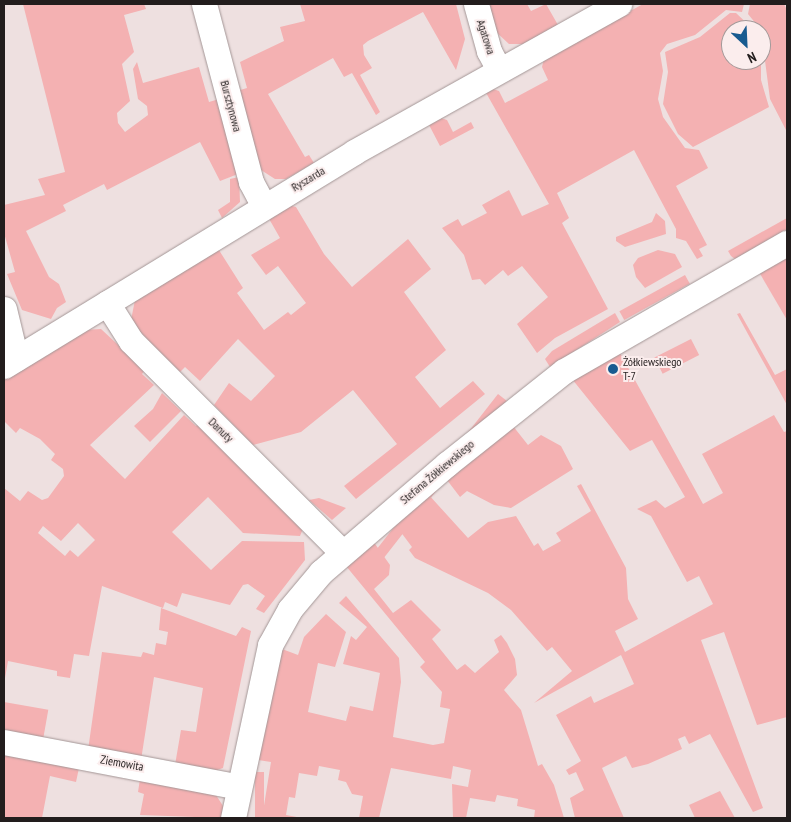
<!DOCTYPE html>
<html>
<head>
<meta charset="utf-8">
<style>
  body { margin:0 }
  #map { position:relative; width:791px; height:822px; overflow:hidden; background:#eee0e0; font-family:"PT Sans Narrow",sans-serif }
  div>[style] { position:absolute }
  .green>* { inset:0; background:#f4b1b2; transform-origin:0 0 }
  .roads { filter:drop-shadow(0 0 1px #a39696) drop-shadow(0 0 1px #a39696) }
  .minor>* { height:25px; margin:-12.5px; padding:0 12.5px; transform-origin:12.5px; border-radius:12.5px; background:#fff }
  .dots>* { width:14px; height:14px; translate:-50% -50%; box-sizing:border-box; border:2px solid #fbeded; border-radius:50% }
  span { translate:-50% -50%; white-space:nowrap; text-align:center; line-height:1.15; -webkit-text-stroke:4px #fbeded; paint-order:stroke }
  .street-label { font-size:12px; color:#221d1d }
  .poi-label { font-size:12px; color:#221d1d }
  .left { translate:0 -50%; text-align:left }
  .frame { position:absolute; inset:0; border:5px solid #221d1d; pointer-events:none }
  .north { position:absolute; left:721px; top:20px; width:50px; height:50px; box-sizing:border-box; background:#fbeded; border:1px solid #a49a9a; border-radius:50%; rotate:155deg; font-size:14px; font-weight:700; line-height:20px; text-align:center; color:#221d1d }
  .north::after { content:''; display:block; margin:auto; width:18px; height:22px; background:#195b90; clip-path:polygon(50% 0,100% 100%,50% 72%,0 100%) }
</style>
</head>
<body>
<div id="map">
  <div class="green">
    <i style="clip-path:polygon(23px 4px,144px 4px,146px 9px,124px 15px,134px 52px,122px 64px,130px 101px,117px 113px,118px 123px,125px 132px,148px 115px,147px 106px,138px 99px,133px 69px,137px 62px,143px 83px,199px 67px,209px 102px,219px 99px,238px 174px,220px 181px,200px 142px,107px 190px,104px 184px,63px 205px,66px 211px,26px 231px,49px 277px,59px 284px,66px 302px,57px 308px,51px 319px,22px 310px,7px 274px,15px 272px,4px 233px,4px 205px,45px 195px,38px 179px,65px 172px)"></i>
    <i style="clip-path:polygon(300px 4px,456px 4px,465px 39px,456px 70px,423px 12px,368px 41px,363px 45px,364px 55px,372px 68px,360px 75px,380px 112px,376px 115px,352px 73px,344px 77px,333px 58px,268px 94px,305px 157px,309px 155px,314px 163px,286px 179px,275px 179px,261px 170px,237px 91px,247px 88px,240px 62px,284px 41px,280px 27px,305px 21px)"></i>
    <i style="clip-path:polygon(488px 4px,527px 4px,531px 11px,546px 4px,558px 25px,523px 44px,509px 44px,495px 31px)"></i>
    <i style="clip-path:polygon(643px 4px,744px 4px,742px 12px,726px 10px,695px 35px,667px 44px,660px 53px,663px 71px,658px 99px,663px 117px,685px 148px,699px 150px,708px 168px,676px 186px,707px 245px,699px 249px,703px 256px,697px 259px,686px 241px,676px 238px,676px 229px,634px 150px,557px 193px,569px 218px,562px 223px,608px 309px,555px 338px,537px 353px,517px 324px,548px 297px,522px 266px,508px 276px,503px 270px,485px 285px,480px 279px,472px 280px,464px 255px,442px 228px,458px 219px,462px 226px,487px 213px,482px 205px,509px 190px,522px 216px,549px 204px,485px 91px,490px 88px,499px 91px,505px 103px,548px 80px,542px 67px,544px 59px)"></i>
    <i style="clip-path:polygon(750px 4px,784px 4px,787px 10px,787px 132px,770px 99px,761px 30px,748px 14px)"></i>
    <i style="clip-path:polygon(730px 13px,736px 13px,754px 30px,731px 30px,731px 60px,761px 60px,761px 80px,769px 107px,693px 147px,678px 134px,663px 104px,668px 72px,665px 52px,700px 37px)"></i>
    <i style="clip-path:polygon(438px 117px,447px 120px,453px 132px,471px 122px,474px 128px,440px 146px,428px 123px)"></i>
    <i style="clip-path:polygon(239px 177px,240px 202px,222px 218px,218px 210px,230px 202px,230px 179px)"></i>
    <i style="clip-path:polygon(288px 205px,296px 207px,324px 254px,352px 287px,408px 239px,431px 269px,404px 292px,446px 350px,415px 377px,440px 408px,473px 381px,485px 394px,356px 499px,344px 486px,397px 444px,353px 390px,301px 432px,253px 445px,214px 405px,229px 383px,251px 401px,275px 376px,238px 339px,200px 381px,185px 367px,180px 372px,142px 336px,131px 320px,135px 300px,217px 247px,243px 288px,237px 293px,264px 330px,288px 312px,291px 315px,306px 303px,278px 266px,266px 275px,251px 255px,280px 238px,268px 217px)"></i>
    <i style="clip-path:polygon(656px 213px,665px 221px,666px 234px,625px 247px,616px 241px,616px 237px,652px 222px)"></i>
    <i style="clip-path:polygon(787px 218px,787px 229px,735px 259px,731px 256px,728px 251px)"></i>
    <i style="clip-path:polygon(658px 250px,675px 254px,682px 267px,645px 288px,636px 277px,633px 265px,638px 258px)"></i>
    <i style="clip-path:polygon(787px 257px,787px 320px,759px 272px)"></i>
    <i style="left:685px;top:275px;width:10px;height:75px;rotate:61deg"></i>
    <i style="clip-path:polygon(615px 313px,620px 322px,550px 367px,545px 359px,552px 351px)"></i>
    <i style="clip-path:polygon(740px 313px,775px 375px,787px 369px,787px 405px,737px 314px)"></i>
    <i style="clip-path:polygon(evenodd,101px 329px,145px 370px,142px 374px,154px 385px,90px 445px,125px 479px,184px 415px,196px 426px,200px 423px,304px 526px,300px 536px,243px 533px,208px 497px,172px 532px,211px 570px,242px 541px,304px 542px,305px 560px,264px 613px,256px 609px,265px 596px,248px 584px,243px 585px,230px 605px,182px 593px,177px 607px,165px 602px,163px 608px,102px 586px,89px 656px,74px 654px,70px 678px,57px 676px,57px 671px,8px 661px,4px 684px,4px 488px,20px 501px,28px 491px,42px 500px,48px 498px,64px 476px,63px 469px,51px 460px,55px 454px,40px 439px,20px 428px,16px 433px,4px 421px,4px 379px,84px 330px,101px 329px,78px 523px,95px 540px,78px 557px,70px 550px,65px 556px,38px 533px,43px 526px,61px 541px,78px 523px)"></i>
    <i style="left:691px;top:339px;width:18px;height:41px;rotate:63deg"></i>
    <i style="clip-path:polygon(619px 351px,703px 504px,723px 493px,702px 454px,774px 415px,784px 432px,787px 431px,787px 717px,757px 725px,724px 632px,701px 640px,763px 808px,753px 812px,710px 734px,689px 744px,685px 736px,678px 739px,682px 749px,648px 764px,632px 768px,626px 756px,602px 768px,624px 818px,575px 818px,570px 798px,584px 790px,576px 772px,569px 775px,566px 770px,581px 761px,556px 715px,591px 696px,594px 703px,634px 684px,621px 655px,534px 703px,572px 671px,552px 647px,547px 651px,511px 610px,488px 593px,415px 558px,409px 550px,412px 547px,394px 523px,428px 494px,468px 538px,488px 522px,516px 516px,534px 546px,538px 543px,543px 551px,561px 541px,556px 533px,591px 511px,577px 486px,581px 484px,626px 568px,628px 599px,638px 619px,615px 631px,625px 652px,713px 604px,699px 576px,687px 582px,651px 516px,637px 509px,656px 500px,665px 508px,685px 497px,652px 440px,630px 451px,572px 379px)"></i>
    <i style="clip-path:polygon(162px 393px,181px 411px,150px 442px,134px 426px,153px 409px)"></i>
    <i style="left:498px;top:394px;width:11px;height:205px;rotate:38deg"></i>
    <i style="clip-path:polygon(513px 426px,528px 445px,541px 435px,561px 446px,573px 469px,511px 508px,494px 505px,467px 491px,460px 497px,447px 480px)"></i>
    <i style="clip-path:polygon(319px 498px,346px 508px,332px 520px,309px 500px)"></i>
    <i style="clip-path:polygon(373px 541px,390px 565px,389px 575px,374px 589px,393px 613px,411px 600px,441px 630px,432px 639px,457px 670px,465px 664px,475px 673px,499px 652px,494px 640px,501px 635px,507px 643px,515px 659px,517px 675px,504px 690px,521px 710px,538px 766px,542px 764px,554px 785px,564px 818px,534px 818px,535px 810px,517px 806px,518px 799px,497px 795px,495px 802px,470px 798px,466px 818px,453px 818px,452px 784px,468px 787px,471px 770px,453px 766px,451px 779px,391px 768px,379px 818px,359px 818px,363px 796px,352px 794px,346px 782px,338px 780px,340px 770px,319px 766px,317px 776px,299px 773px,295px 798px,289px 797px,286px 815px,302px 818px,262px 818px,271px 762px,258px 760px,282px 649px,298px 655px,304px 637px,326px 614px,346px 632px,335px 667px,318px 663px,308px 712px,346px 721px,350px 706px,373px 711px,380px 673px,343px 664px,351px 636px,356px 640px,367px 627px,339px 603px,346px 596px,399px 658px,401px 682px,393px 737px,433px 745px,444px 743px,450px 709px,440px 707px,442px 692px,420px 667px,425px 662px,346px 566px)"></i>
    <i style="clip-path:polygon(161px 608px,236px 636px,242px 627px,251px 631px,223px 768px,214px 771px,175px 765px,181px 730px,196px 732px,203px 688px,154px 677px,141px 760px,88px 750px,102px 652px,141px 657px,143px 652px,154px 655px,156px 643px,166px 645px,168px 632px,159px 630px)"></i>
    <i style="left:4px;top:702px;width:45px;height:32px;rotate:10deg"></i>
    <i style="clip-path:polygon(4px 753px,79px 768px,76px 782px,50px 776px,42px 818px,4px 818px)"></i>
    <i style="left:255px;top:772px;width:9px;height:47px"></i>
    <i style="clip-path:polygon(140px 779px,216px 795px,223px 806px,223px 818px,140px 815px,144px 794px,138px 792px)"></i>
    <i style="clip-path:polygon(720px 791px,735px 818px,695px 818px,689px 805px)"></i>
  </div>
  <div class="roads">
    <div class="minor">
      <i style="left:204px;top:4px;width:184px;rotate:75.2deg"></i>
      <i style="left:251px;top:182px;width:27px;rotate:62deg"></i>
      <i style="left:476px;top:4px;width:49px;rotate:74.5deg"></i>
      <i style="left:489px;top:51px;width:21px;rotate:62deg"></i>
      <i style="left:107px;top:303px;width:45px;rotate:57.7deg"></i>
      <i style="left:131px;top:341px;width:298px;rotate:45deg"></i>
      <i style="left:4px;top:309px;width:51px;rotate:76.5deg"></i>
      <i style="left:4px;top:366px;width:410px;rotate:-31.4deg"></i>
      <i style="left:354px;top:152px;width:304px;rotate:-29.2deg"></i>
      <i style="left:4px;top:742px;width:239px;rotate:10.8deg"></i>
      <i style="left:233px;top:818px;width:177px;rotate:-77.9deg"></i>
      <i style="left:270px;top:645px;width:41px;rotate:-60.9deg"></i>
      <i style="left:290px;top:609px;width:48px;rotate:-50deg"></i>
      <i style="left:321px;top:572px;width:166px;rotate:-40.6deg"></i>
      <i style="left:447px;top:464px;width:149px;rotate:-38.5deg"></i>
      <i style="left:564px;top:371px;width:257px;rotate:-29.9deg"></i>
    </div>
  </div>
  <div class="dots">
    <i style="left:613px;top:369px;background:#195b90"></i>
  </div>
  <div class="street-label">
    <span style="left:486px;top:37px;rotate:72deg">Agatowa</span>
    <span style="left:231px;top:106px;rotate:75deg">Bursztynowa</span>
    <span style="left:308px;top:179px;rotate:-31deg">Ryszarda</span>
    <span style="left:221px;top:430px;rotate:44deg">Danuty</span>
    <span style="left:437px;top:472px;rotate:-40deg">Stefana Żółkiewskiego</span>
    <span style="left:122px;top:763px;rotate:10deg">Ziemowita</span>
  </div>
  <div class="poi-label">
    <span class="left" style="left:623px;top:369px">Żółkiewskiego<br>T-7</span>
  </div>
  <div class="frame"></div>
  <div class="north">N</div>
</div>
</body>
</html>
